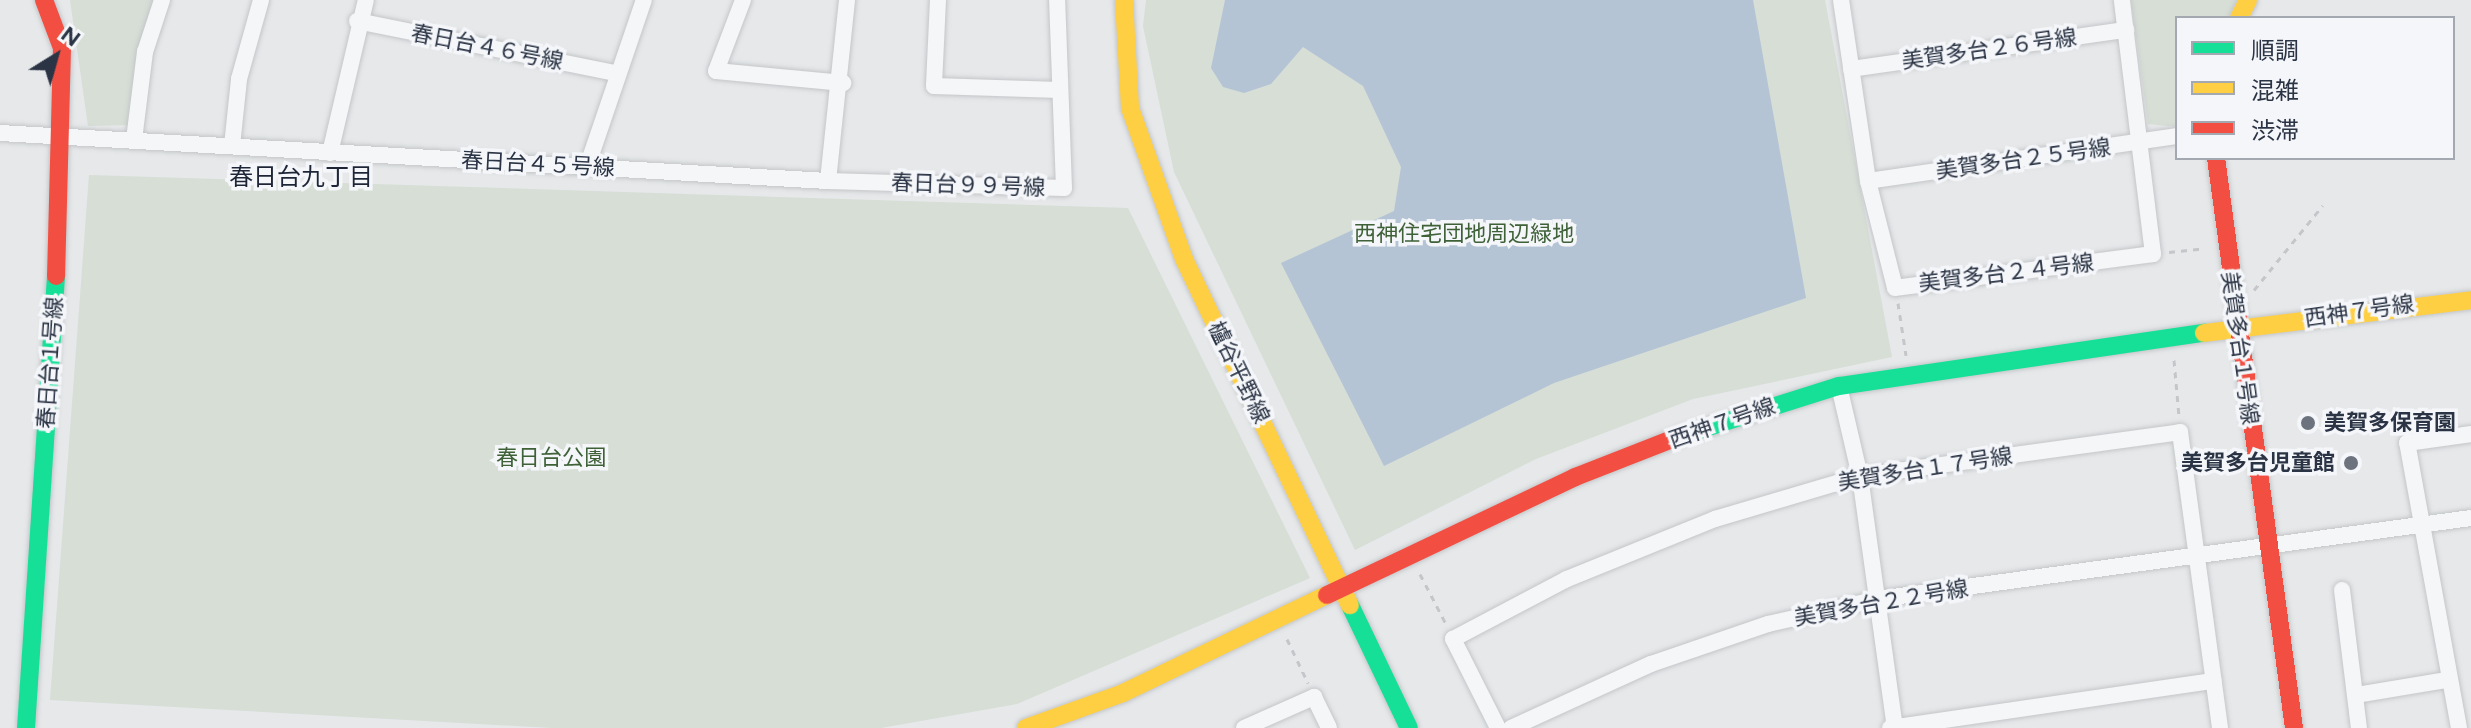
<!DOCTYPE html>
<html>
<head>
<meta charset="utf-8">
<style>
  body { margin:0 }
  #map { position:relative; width:2471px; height:728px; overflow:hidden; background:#e6e8ea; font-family:Figtree,"Noto Sans JP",sans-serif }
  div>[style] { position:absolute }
  .green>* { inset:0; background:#d6ded6 }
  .water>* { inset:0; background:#b4c4d5 }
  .path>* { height:3px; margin-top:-1.5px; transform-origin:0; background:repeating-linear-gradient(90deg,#c5c6ca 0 6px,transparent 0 12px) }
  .roads { filter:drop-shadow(0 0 2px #c4c6c8) drop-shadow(0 0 2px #c4c6c8) }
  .street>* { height:16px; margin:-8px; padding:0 8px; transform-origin:8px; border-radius:8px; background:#f5f6f7 }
  .fast>* { height:18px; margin:-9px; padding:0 9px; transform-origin:9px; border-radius:9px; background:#16e098 }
  .slow>* { height:18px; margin:-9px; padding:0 9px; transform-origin:9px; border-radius:9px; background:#ffcf43 }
  .jam>* { height:18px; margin:-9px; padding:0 9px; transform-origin:9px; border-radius:9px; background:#f24e42 }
  .dots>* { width:22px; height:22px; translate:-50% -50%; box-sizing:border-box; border:4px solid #f4f6f9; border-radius:50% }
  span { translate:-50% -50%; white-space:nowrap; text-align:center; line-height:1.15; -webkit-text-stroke:7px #f4f6f9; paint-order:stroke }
  .street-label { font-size:22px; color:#2b3445 }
  .park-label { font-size:22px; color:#3f6138 }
  .poi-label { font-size:22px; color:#2b3445; font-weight:700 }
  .left { translate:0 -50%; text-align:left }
  .right { translate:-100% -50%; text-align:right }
  .neighbourhood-label { font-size:24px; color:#1d2536 }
  .legend { position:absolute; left:2175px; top:16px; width:280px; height:144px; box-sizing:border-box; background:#f4f6f9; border:2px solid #a4a8b1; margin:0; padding:10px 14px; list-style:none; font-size:24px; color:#2b3445 }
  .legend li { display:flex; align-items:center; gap:16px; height:40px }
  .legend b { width:40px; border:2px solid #a4a8b1 }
  .north { position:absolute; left:16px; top:16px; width:80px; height:80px; -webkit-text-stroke:6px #f4f6f9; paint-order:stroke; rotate:37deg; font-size:22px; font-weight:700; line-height:32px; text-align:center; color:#2b3445 }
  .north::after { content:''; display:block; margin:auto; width:28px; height:36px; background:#2b3445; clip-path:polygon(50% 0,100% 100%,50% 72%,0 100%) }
</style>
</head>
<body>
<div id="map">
  <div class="green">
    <i style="clip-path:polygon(70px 0,153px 0,128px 125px,88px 126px)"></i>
    <i style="clip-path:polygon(1146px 0,1825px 0,1892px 357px,1693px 399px,1536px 459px,1355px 550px,1174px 172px,1143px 26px)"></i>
    <i style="clip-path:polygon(2131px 0,2237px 0,2228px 18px,2177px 18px,2177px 127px,2148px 124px)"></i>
    <i style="clip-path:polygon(89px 175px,1128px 208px,1310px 578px,1017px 704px,881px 728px,552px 728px,50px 700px)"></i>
  </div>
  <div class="water">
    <i style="clip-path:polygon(1225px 0,1753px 0,1806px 298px,1554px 383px,1384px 466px,1281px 263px,1394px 211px,1401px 167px,1363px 86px,1303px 47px,1271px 84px,1244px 93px,1223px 87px,1211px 68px)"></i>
  </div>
  <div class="path">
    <i style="left:2169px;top:252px;width:36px;rotate:-6deg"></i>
    <i style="left:2254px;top:290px;width:109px;rotate:-50.9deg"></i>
    <i style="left:1898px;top:303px;width:53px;rotate:81.3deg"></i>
    <i style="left:2174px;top:360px;width:56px;rotate:84.9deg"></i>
    <i style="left:1420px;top:574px;width:56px;rotate:62.5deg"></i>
    <i style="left:1287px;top:639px;width:49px;rotate:64.5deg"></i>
  </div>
  <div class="roads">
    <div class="street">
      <i style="left:743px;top:0;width:76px;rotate:110.8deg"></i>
      <i style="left:716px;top:71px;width:128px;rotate:5.4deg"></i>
      <i style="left:938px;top:0;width:86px;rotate:92.7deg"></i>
      <i style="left:934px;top:86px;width:125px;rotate:1.8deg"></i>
      <i style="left:1841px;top:0;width:183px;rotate:81.5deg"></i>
      <i style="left:1868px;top:181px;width:110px;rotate:75.8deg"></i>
      <i style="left:1895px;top:288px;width:260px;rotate:-7.5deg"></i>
      <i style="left:2153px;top:254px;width:256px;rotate:-97deg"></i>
      <i style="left:357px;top:21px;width:264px;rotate:11.4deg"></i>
      <i style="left:1851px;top:69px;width:278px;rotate:-8.1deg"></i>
      <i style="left:0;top:133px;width:829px;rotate:3.32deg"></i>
      <i style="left:828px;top:181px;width:182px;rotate:-84deg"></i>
      <i style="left:134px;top:140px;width:89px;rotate:-82.9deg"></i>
      <i style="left:145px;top:52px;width:55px;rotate:-71.9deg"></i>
      <i style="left:232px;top:146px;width:67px;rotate:-84deg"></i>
      <i style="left:239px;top:79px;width:82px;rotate:-74.4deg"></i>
      <i style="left:330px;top:153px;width:157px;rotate:-76.8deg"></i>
      <i style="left:587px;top:167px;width:176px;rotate:-71.2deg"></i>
      <i style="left:828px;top:181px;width:236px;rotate:1.7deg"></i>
      <i style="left:1064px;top:188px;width:188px;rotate:-92.1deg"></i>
      <i style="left:1868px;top:181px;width:312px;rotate:-8.3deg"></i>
      <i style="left:1839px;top:386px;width:92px;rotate:76.9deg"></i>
      <i style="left:1860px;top:476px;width:254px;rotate:82.1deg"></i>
      <i style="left:2342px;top:590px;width:139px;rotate:83deg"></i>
      <i style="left:2356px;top:695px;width:92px;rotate:-9.4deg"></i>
      <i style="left:1244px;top:728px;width:77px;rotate:-23.9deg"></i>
      <i style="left:1314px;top:697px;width:34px;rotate:64deg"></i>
      <i style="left:1498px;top:728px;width:100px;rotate:-116.8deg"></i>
      <i style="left:1453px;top:639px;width:129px;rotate:-27.8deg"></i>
      <i style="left:1567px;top:579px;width:160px;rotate:-22.1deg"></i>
      <i style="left:1715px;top:519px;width:151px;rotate:-16.5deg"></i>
      <i style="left:1860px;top:476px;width:323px;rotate:-7.8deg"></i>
      <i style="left:2180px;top:432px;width:299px;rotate:82.3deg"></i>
      <i style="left:1511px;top:728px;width:154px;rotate:-24.6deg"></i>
      <i style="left:1651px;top:664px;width:124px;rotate:-18.9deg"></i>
      <i style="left:1768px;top:624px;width:113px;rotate:-12.8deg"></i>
      <i style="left:1878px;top:599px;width:599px;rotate:-7.78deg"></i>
      <i style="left:1890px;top:728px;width:327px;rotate:-8.3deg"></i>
      <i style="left:2459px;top:728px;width:290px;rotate:-100.3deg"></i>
      <i style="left:2407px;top:443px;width:65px;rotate:-8deg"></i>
    </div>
    <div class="fast">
      <i style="left:1680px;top:436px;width:167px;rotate:-17.5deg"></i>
      <i style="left:1839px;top:386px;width:369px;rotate:-8.3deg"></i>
      <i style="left:1350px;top:605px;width:136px;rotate:64.4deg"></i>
      <i style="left:26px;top:728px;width:453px;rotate:-86.2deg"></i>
    </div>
    <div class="slow">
      <i style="left:1124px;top:0;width:108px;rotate:86.8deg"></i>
      <i style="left:1130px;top:108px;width:160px;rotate:70.3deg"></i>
      <i style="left:1184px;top:259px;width:384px;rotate:64.4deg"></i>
      <i style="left:2239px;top:18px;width:20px;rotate:-63deg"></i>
      <i style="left:2204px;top:333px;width:269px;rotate:-7deg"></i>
      <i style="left:1026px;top:728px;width:103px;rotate:-19.8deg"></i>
      <i style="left:1123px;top:693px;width:226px;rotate:-25.7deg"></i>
    </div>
    <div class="jam">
      <i style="left:44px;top:0;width:51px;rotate:69.4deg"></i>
      <i style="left:62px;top:48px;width:228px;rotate:91.5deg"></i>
      <i style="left:2216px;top:158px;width:575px;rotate:82.21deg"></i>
      <i style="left:1327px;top:595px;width:275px;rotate:-25.4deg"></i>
      <i style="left:1575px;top:477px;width:113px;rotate:-21.3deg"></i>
    </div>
  </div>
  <div class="dots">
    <i style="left:2308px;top:423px;background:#6c737f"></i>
    <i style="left:2351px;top:463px;background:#6c737f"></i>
  </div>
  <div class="street-label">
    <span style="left:487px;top:47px;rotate:11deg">春日台４６号線</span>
    <span style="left:1989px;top:49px;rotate:-8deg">美賀多台２６号線</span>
    <span style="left:2023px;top:159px;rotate:-8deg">美賀多台２５号線</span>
    <span style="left:538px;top:164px;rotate:3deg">春日台４５号線</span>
    <span style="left:968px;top:185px;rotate:2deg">春日台９９号線</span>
    <span style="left:2006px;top:273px;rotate:-7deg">美賀多台２４号線</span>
    <span style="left:2359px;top:311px;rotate:-8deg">西神７号線</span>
    <span style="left:2240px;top:348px;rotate:82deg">美賀多台１号線</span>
    <span style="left:50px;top:363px;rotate:-86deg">春日台１号線</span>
    <span style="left:1239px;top:372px;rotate:64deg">櫨谷平野線</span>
    <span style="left:1722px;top:423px;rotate:-19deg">西神７号線</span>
    <span style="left:1925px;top:469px;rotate:-9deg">美賀多台１７号線</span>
    <span style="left:1881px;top:603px;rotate:-10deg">美賀多台２２号線</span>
  </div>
  <div class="park-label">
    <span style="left:1464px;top:234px">西神住宅団地周辺緑地</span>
    <span style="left:551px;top:458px">春日台公園</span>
  </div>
  <div class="poi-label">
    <span class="left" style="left:2324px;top:423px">美賀多保育園</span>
    <span class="right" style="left:2335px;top:463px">美賀多台児童館</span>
  </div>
  <div class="neighbourhood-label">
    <span style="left:301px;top:177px">春日台九丁目</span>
  </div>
  <ul class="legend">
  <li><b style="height:10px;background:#16e098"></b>順調</li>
  <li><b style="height:10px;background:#ffcf43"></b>混雑</li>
  <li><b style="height:10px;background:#f24e42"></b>渋滞</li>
  </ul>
  <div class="north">N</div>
</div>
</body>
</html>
